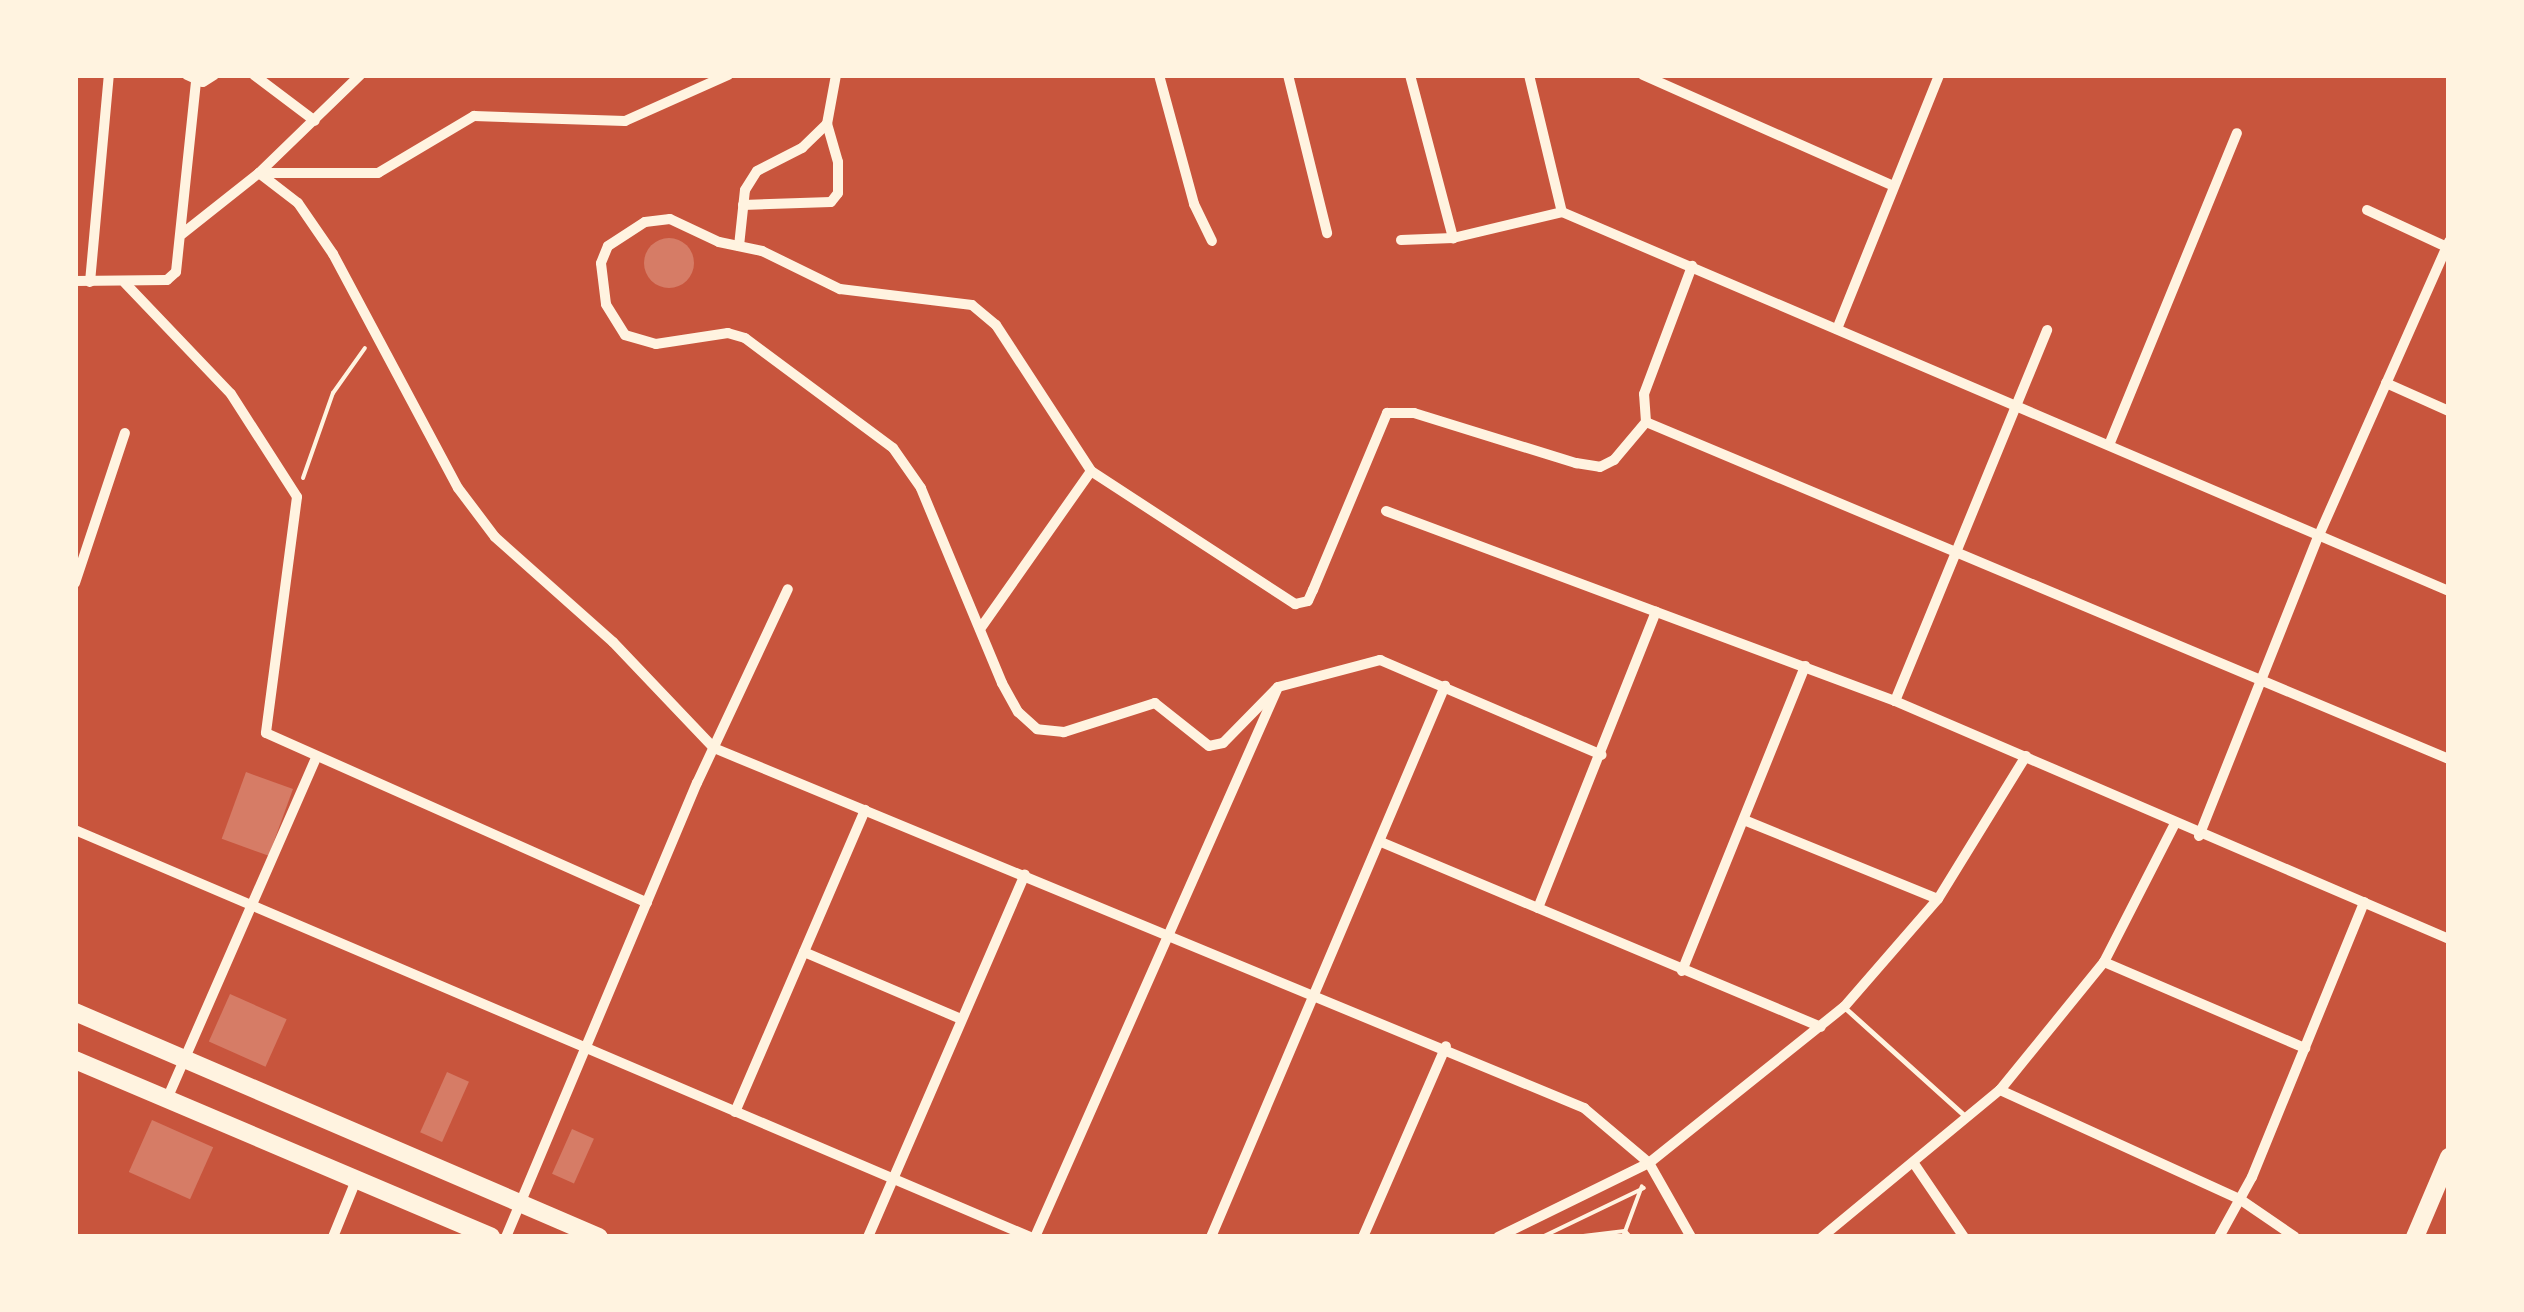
<!DOCTYPE html>
<html>
<head>
<meta charset="utf-8">
<style>
  body { margin:0 }
  #map { position:relative; width:2524px; height:1312px; overflow:hidden; background:#c8553d; font-family:"Alegreya Sans",sans-serif }
  div>[style] { position:absolute }
  .building>* { inset:0; background:#d67c66; transform-origin:0 0 }
  .round { border-radius:50% }
  .path>* { height:4px; margin:-2px; padding:0 2px; transform-origin:2px; border-radius:2px; background:#fff3e0 }
  .service>* { height:5px; margin:-2.5px; padding:0 2.5px; transform-origin:2.5px; border-radius:2.5px; background:#fff3e0 }
  .minor>* { height:10px; margin:-5px; padding:0 5px; transform-origin:5px; border-radius:5px; background:#fff3e0 }
  .primary>* { height:18px; margin:-9px; padding:0 9px; transform-origin:9px; border-radius:9px; background:#fff3e0 }
  span { translate:-50% -50%; white-space:nowrap; text-align:center; line-height:1.15; -webkit-text-stroke:10px #fff3e0; paint-order:stroke }
  .frame { position:absolute; inset:0; border:78px solid #fff3e0; pointer-events:none }
</style>
</head>
<body>
<div id="map">
  <div class="building">
    <i class="round" style="left:644px;top:238px;width:50px;height:50px"></i>
    <i style="left:246px;top:772px;width:50px;height:71px;rotate:20deg"></i>
    <i style="left:230px;top:994px;width:62px;height:52px;rotate:24deg"></i>
    <i style="left:447px;top:1072px;width:24px;height:66px;rotate:24deg"></i>
    <i style="left:152px;top:1120px;width:67px;height:57px;rotate:24deg"></i>
    <i style="left:572px;top:1129px;width:24px;height:49px;rotate:24deg"></i>
  </div>
  <div class="path">
    <i style="left:303px;top:478px;width:90px;rotate:-70.6deg"></i>
    <i style="left:333px;top:393px;width:55px;rotate:-54.6deg"></i>
    <i style="left:1542px;top:1237px;width:113px;rotate:-25.7deg"></i>
    <i style="left:1575px;top:1237px;width:50px;rotate:-6.8deg"></i>
    <i style="left:1625px;top:1231px;width:8px;rotate:50deg"></i>
    <i style="left:1623px;top:1237px;width:54px;rotate:-69.6deg"></i>
  </div>
  <div class="service">
    <i style="left:1844px;top:1007px;width:163px;rotate:42deg"></i>
  </div>
  <div class="minor">
    <i style="left:187px;top:75px;width:17px;rotate:24deg"></i>
    <i style="left:203px;top:82px;width:13px;rotate:-32deg"></i>
    <i style="left:254px;top:75px;width:76px;rotate:37deg"></i>
    <i style="left:1159px;top:75px;width:134px;rotate:74.8deg"></i>
    <i style="left:1194px;top:204px;width:41px;rotate:64.1deg"></i>
    <i style="left:1288px;top:75px;width:163px;rotate:76.1deg"></i>
    <i style="left:1410px;top:75px;width:169px;rotate:75.2deg"></i>
    <i style="left:1529px;top:75px;width:141px;rotate:76.5deg"></i>
    <i style="left:1643px;top:75px;width:271px;rotate:23.9deg"></i>
    <i style="left:259px;top:173px;width:49px;rotate:37.6deg"></i>
    <i style="left:298px;top:203px;width:62px;rotate:55.5deg"></i>
    <i style="left:333px;top:254px;width:265px;rotate:61.9deg"></i>
    <i style="left:458px;top:488px;width:61px;rotate:52.9deg"></i>
    <i style="left:495px;top:537px;width:158px;rotate:41.7deg"></i>
    <i style="left:613px;top:642px;width:146px;rotate:46.4deg"></i>
    <i style="left:714px;top:748px;width:942px;rotate:22.48deg"></i>
    <i style="left:1584px;top:1108px;width:85px;rotate:40.2deg"></i>
    <i style="left:1649px;top:1163px;width:85px;rotate:60.4deg"></i>
    <i style="left:260px;top:173px;width:118px"></i>
    <i style="left:378px;top:173px;width:112px;rotate:-30.7deg"></i>
    <i style="left:474px;top:116px;width:151px;rotate:1.9deg"></i>
    <i style="left:625px;top:121px;width:113px;rotate:-24.1deg"></i>
    <i style="left:743px;top:205px;width:88px;rotate:-2deg"></i>
    <i style="left:831px;top:202px;width:11px;rotate:-52deg"></i>
    <i style="left:838px;top:193px;width:31px;rotate:-90deg"></i>
    <i style="left:838px;top:162px;width:40px;rotate:-106deg"></i>
    <i style="left:2367px;top:210px;width:90px;rotate:24.9deg"></i>
    <i style="left:182px;top:234px;width:98px;rotate:-38.4deg"></i>
    <i style="left:259px;top:173px;width:141px;rotate:-44.1deg"></i>
    <i style="left:1401px;top:240px;width:52px;rotate:-2.2deg"></i>
    <i style="left:1453px;top:238px;width:112px;rotate:-13.4deg"></i>
    <i style="left:1562px;top:212px;width:965px;rotate:23.14deg"></i>
    <i style="left:739px;top:246px;width:56px;rotate:-83.9deg"></i>
    <i style="left:745px;top:190px;width:22px;rotate:-58deg"></i>
    <i style="left:757px;top:171px;width:51px;rotate:-27.1deg"></i>
    <i style="left:802px;top:148px;width:35px;rotate:-44deg"></i>
    <i style="left:827px;top:124px;width:50px;rotate:-79.6deg"></i>
    <i style="left:75px;top:281px;width:92px;rotate:-0.6deg"></i>
    <i style="left:167px;top:280px;width:12px;rotate:-42deg"></i>
    <i style="left:176px;top:272px;width:192px;rotate:-84deg"></i>
    <i style="left:90px;top:282px;width:208px;rotate:-84.8deg"></i>
    <i style="left:125px;top:283px;width:153px;rotate:46.3deg"></i>
    <i style="left:231px;top:394px;width:122px;rotate:57.3deg"></i>
    <i style="left:297px;top:497px;width:238px;rotate:97.5deg"></i>
    <i style="left:266px;top:733px;width:417px;rotate:24deg"></i>
    <i style="left:1837px;top:329px;width:274px;rotate:-68.1deg"></i>
    <i style="left:2386px;top:383px;width:69px;rotate:24deg"></i>
    <i style="left:1646px;top:422px;width:871px;rotate:22.77deg"></i>
    <i style="left:2109px;top:445px;width:337px;rotate:-67.7deg"></i>
    <i style="left:1386px;top:511px;width:543px;rotate:20.47deg"></i>
    <i style="left:1895px;top:701px;width:603px;rotate:23.25deg"></i>
    <i style="left:75px;top:583px;width:158px;rotate:-71.6deg"></i>
    <i style="left:980px;top:629px;width:193px;rotate:-54.9deg"></i>
    <i style="left:1278px;top:687px;width:78px;rotate:134.5deg"></i>
    <i style="left:1223px;top:743px;width:14px;rotate:168deg"></i>
    <i style="left:1209px;top:746px;width:69px;rotate:-141.5deg"></i>
    <i style="left:1155px;top:703px;width:96px;rotate:162.3deg"></i>
    <i style="left:1064px;top:732px;width:27px;rotate:-174deg"></i>
    <i style="left:1037px;top:729px;width:25px;rotate:-138deg"></i>
    <i style="left:1018px;top:712px;width:33px;rotate:-119deg"></i>
    <i style="left:1002px;top:683px;width:211px;rotate:-112.6deg"></i>
    <i style="left:921px;top:488px;width:49px;rotate:-125deg"></i>
    <i style="left:893px;top:448px;width:184px;rotate:-143.4deg"></i>
    <i style="left:745px;top:338px;width:18px;rotate:-164deg"></i>
    <i style="left:728px;top:333px;width:73px;rotate:171.3deg"></i>
    <i style="left:656px;top:344px;width:32px;rotate:-164deg"></i>
    <i style="left:625px;top:335px;width:36px;rotate:-122deg"></i>
    <i style="left:606px;top:304px;width:41px;rotate:-97deg"></i>
    <i style="left:601px;top:263px;width:18px;rotate:-68deg"></i>
    <i style="left:608px;top:246px;width:44px;rotate:-33deg"></i>
    <i style="left:645px;top:222px;width:25px;rotate:-7deg"></i>
    <i style="left:670px;top:219px;width:54px;rotate:25.1deg"></i>
    <i style="left:719px;top:242px;width:44px;rotate:11.8deg"></i>
    <i style="left:762px;top:251px;width:87px;rotate:26deg"></i>
    <i style="left:840px;top:289px;width:133px;rotate:6.9deg"></i>
    <i style="left:972px;top:305px;width:31px;rotate:40deg"></i>
    <i style="left:996px;top:325px;width:174px;rotate:56.9deg"></i>
    <i style="left:1091px;top:471px;width:244px;rotate:33.1deg"></i>
    <i style="left:1295px;top:604px;width:13px;rotate:-13deg"></i>
    <i style="left:1308px;top:601px;width:12px;rotate:-66deg"></i>
    <i style="left:1313px;top:590px;width:192px;rotate:-67.3deg"></i>
    <i style="left:1387px;top:413px;width:27px"></i>
    <i style="left:1414px;top:413px;width:170px;rotate:17.2deg"></i>
    <i style="left:1576px;top:463px;width:24px;rotate:9deg"></i>
    <i style="left:1600px;top:467px;width:16px;rotate:-27deg"></i>
    <i style="left:1614px;top:460px;width:50px;rotate:-49.9deg"></i>
    <i style="left:1646px;top:422px;width:28px;rotate:-94deg"></i>
    <i style="left:1644px;top:394px;width:137px;rotate:-69.4deg"></i>
    <i style="left:1895px;top:701px;width:401px;rotate:-67.7deg"></i>
    <i style="left:1744px;top:820px;width:209px;rotate:22.2deg"></i>
    <i style="left:75px;top:830px;width:1038px;rotate:23.08deg"></i>
    <i style="left:2199px;top:836px;width:324px;rotate:-68.3deg"></i>
    <i style="left:2319px;top:535px;width:321px;rotate:-66.1deg"></i>
    <i style="left:1381px;top:842px;width:477px;rotate:22.8deg"></i>
    <i style="left:1538px;top:908px;width:319px;rotate:-68.3deg"></i>
    <i style="left:804px;top:952px;width:171px;rotate:23.1deg"></i>
    <i style="left:2104px;top:962px;width:219px;rotate:23.2deg"></i>
    <i style="left:1682px;top:971px;width:329px;rotate:-68deg"></i>
    <i style="left:2000px;top:1090px;width:265px;rotate:24.5deg"></i>
    <i style="left:2241px;top:1200px;width:65px;rotate:34.4deg"></i>
    <i style="left:167px;top:1099px;width:372px;rotate:-66.4deg"></i>
    <i style="left:735px;top:1112px;width:329px;rotate:-66.7deg"></i>
    <i style="left:1915px;top:1165px;width:87px;rotate:55.8deg"></i>
    <i style="left:333px;top:1237px;width:64px;rotate:-67.9deg"></i>
    <i style="left:506px;top:1237px;width:493px;rotate:-67.2deg"></i>
    <i style="left:697px;top:783px;width:214px;rotate:-64.9deg"></i>
    <i style="left:868px;top:1237px;width:395px;rotate:-66.6deg"></i>
    <i style="left:1035px;top:1237px;width:601px;rotate:-66.16deg"></i>
    <i style="left:1278px;top:687px;width:106px;rotate:-14.8deg"></i>
    <i style="left:1380px;top:660px;width:241px;rotate:23.2deg"></i>
    <i style="left:1211px;top:1237px;width:599px;rotate:-66.99deg"></i>
    <i style="left:1363px;top:1237px;width:208px;rotate:-66.5deg"></i>
    <i style="left:1498px;top:1237px;width:168px;rotate:-26.1deg"></i>
    <i style="left:1649px;top:1163px;width:250px;rotate:-38.7deg"></i>
    <i style="left:1844px;top:1007px;width:143px;rotate:-49deg"></i>
    <i style="left:1938px;top:899px;width:168px;rotate:-58.4deg"></i>
    <i style="left:1822px;top:1237px;width:231px;rotate:-39.6deg"></i>
    <i style="left:2000px;top:1090px;width:165px;rotate:-50.9deg"></i>
    <i style="left:2104px;top:962px;width:154px;rotate:-62.9deg"></i>
    <i style="left:2219px;top:1237px;width:68px;rotate:-61.2deg"></i>
    <i style="left:2252px;top:1177px;width:297px;rotate:-67.8deg"></i>
  </div>
  <div class="primary">
    <i style="left:75px;top:1012px;width:570px;rotate:23.24deg"></i>
    <i style="left:75px;top:1060px;width:452px;rotate:23deg"></i>
    <i style="left:2415px;top:1237px;width:87px;rotate:-67deg"></i>
  </div>
  <div class="frame"></div>
</div>
</body>
</html>
